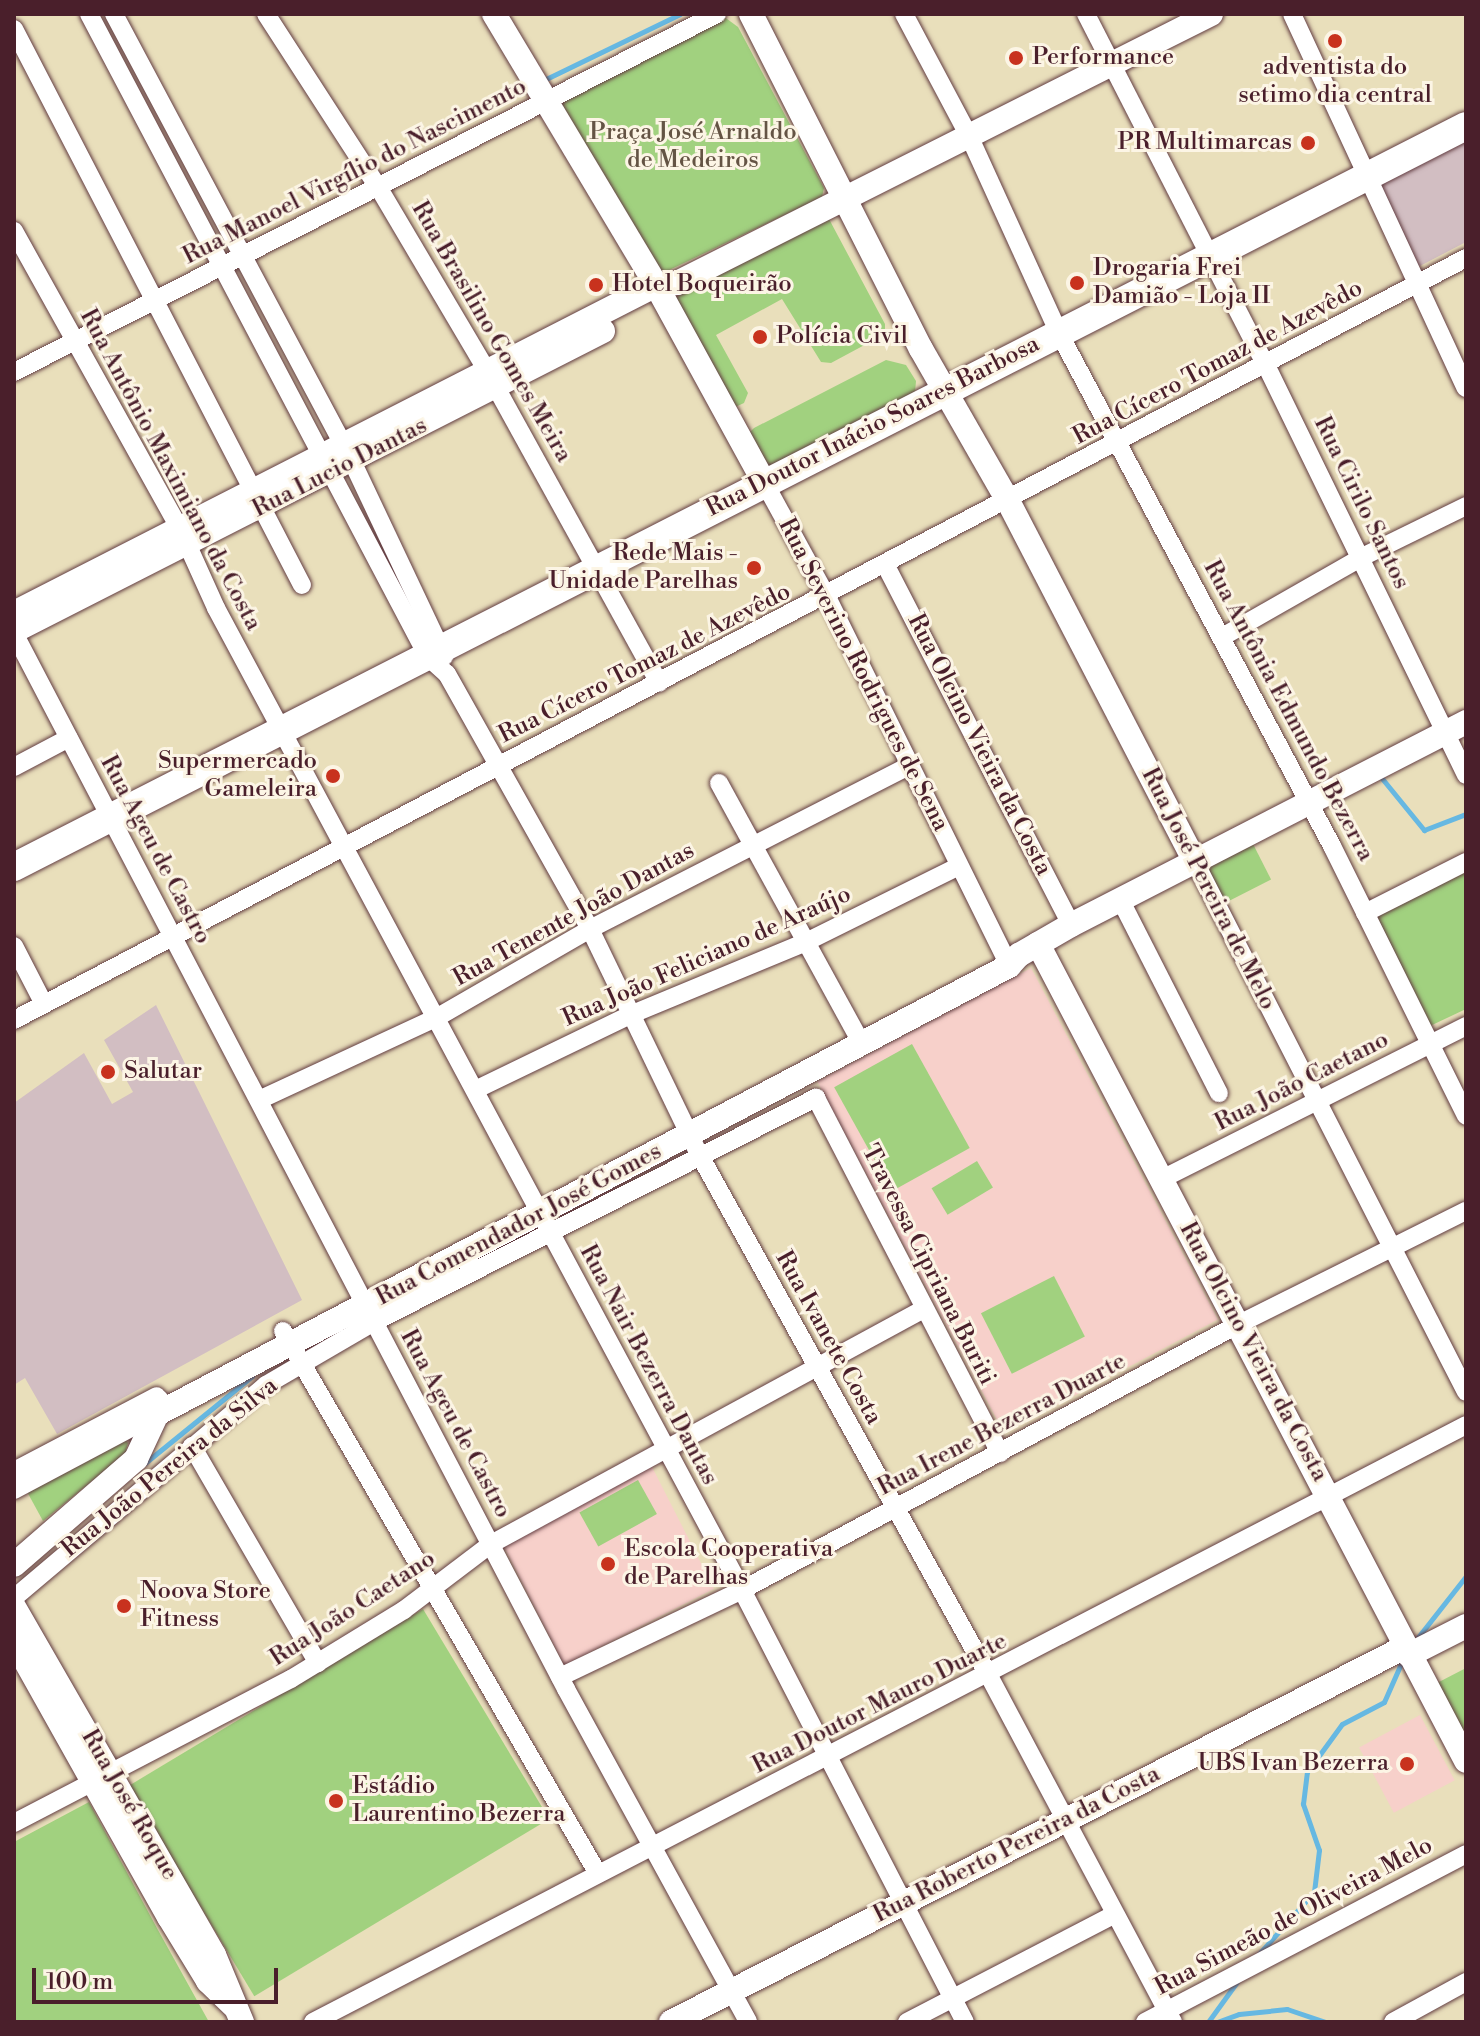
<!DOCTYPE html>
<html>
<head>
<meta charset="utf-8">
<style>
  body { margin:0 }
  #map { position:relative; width:1480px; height:2036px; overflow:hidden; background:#e9dfbb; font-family:"Libre Bodoni",serif }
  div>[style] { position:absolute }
  .built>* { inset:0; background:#f7d0ca; transform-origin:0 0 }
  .industrial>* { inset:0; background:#d2bec2 }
  .green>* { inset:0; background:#a1d17f; transform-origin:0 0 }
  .stream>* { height:5px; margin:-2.5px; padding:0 2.5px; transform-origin:2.5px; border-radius:2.5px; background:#66b8e2 }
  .roads { filter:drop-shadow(0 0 2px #623c41) drop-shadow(0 0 2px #623c41) }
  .street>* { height:18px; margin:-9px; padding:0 9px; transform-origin:9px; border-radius:9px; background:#fff }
  .secondary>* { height:24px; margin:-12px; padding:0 12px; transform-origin:12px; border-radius:12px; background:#fff }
  .primary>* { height:28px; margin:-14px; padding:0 14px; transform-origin:14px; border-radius:14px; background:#fff }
  .dots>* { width:22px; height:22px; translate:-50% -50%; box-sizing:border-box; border:4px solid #fcf5e5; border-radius:50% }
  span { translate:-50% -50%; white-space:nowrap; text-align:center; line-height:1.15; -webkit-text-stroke:6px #fcf5e5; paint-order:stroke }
  .poi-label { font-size:24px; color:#4a1f2b }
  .left { translate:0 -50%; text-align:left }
  .right { translate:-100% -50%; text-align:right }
  .park-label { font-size:24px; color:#645444 }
  .street-label { font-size:24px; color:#4a1f2b }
  .frame { position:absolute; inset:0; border:16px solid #4a1f2b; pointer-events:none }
  .scale { position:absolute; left:32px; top:1968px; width:246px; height:36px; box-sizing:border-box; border:4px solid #4a1f2b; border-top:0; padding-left:10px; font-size:24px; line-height:28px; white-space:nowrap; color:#4a1f2b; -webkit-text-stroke:6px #fcf5e5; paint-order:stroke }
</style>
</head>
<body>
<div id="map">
  <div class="built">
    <i style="left:1031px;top:968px;width:398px;height:242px;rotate:62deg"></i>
    <i style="left:650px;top:1463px;width:141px;height:168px;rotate:63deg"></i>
    <i style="left:1420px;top:1715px;width:74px;height:69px;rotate:62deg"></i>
  </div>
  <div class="industrial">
    <i style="clip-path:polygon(1466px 136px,1466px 242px,1418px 267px,1374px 183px)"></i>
    <i style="clip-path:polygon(156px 1005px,302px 1300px,57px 1434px,25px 1378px,14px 1385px,14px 1103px,84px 1053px,112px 1104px,133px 1092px,104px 1040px)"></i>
  </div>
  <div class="green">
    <i style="clip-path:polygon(723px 16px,738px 27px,824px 188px,822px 197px,661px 274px,559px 110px,563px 95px)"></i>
    <i style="clip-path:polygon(829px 219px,885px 324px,885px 334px,831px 363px,821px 362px,782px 299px,716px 335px,748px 393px,744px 403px,731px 409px,674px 298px)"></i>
    <i style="clip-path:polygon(886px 360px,906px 365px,916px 381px,915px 392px,766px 469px,749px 433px,754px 428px)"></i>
    <i style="left:1252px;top:842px;width:42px;height:55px;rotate:63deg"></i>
    <i style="clip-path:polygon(1466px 864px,1466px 1009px,1430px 1026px,1375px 912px)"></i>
    <i style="left:912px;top:1044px;width:119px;height:89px;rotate:61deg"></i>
    <i style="left:977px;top:1161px;width:31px;height:53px;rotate:59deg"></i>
    <i style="left:1054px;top:1276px;width:68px;height:82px;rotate:63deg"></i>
    <i style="clip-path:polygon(122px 1435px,128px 1443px,125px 1454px,43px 1521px,25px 1488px)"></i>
    <i style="left:638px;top:1480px;width:39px;height:67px;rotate:61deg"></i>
    <i style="left:423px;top:1609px;width:245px;height:344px;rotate:59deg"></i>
    <i style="clip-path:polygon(1466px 1668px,1466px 1739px,1437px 1683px)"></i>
    <i style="clip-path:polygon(89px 1802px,158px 1930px,209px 2022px,14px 2022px,14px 1842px)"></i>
  </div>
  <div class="stream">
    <i style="left:546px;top:79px;width:149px;rotate:-25.9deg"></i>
    <i style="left:1380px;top:776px;width:70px;rotate:50.8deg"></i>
    <i style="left:1424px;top:830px;width:45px;rotate:-20.9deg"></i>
    <i style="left:145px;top:1463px;width:138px;rotate:-39.1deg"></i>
    <i style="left:1415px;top:1641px;width:83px;rotate:-51.9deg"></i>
    <i style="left:1258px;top:1955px;width:84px;rotate:-48.4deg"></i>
    <i style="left:1314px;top:1892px;width:42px;rotate:-83.2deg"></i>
    <i style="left:1319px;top:1850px;width:49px;rotate:-109.2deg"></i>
    <i style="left:1303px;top:1804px;width:32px;rotate:-83deg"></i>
    <i style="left:1307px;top:1772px;width:59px;rotate:-53.9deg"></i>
    <i style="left:1342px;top:1724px;width:47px;rotate:-27.6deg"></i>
    <i style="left:1384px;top:1702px;width:47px;rotate:-66.2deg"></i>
    <i style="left:1208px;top:2022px;width:49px;rotate:-54.1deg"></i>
    <i style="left:1217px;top:2022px;width:23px;rotate:-20deg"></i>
    <i style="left:1239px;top:2014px;width:48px;rotate:-5.9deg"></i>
    <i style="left:1287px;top:2009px;width:40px;rotate:18.9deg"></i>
  </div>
  <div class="roads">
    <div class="street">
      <i style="left:89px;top:14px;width:727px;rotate:62.2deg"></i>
      <i style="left:428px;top:657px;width:25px;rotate:42deg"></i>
      <i style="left:447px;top:674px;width:292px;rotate:60.7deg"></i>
      <i style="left:590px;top:929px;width:250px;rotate:64.2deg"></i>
      <i style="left:699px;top:1154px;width:597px;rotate:60.95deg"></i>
      <i style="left:989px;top:1676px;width:392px;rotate:62deg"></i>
      <i style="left:114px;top:14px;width:506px;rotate:61.97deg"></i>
      <i style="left:352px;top:461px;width:216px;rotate:64.7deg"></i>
      <i style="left:266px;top:14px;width:210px;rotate:57.1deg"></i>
      <i style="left:380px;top:190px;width:210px;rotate:59.4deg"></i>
      <i style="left:487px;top:371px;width:356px;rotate:61.1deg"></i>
      <i style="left:904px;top:14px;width:140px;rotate:62deg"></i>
      <i style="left:970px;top:138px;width:214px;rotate:65.5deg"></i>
      <i style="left:1059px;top:333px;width:581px;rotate:61.98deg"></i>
      <i style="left:1332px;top:846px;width:301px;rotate:63.6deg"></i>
      <i style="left:1086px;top:14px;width:394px;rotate:62.9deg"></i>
      <i style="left:1266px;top:365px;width:456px;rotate:64deg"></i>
      <i style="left:1292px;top:14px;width:412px;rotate:65.1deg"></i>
      <i style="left:14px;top:29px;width:626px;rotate:62.62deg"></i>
      <i style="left:14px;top:231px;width:350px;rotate:60.9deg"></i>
      <i style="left:184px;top:537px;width:78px;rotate:65.7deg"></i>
      <i style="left:216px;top:608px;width:1114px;rotate:61.82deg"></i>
      <i style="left:742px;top:1590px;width:486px;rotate:62.7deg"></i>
      <i style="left:14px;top:372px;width:789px;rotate:-26.99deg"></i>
      <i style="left:764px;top:482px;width:131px;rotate:61.3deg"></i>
      <i style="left:827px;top:597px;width:411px;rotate:63.7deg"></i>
      <i style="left:886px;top:566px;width:404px;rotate:62.7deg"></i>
      <i style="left:14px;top:633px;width:1192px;rotate:62.4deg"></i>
      <i style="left:566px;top:1689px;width:379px;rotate:61.3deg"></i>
      <i style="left:1222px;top:637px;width:161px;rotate:-29.7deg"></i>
      <i style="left:1362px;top:557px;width:116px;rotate:-26.1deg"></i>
      <i style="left:14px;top:767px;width:62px;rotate:-27.8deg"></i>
      <i style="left:719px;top:783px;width:298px;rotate:61.3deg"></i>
      <i style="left:1195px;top:862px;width:595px;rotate:62.92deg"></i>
      <i style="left:1120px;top:899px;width:218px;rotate:63deg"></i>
      <i style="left:1365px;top:913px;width:113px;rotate:-26.8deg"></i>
      <i style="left:14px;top:946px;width:65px;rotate:62.7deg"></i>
      <i style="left:14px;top:1020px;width:1640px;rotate:-27.69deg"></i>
      <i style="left:475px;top:1090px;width:172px;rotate:-25.8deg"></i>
      <i style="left:630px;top:1015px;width:191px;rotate:-22.5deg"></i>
      <i style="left:806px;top:942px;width:171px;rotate:-26.4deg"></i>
      <i style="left:259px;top:1100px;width:195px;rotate:-24.9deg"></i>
      <i style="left:436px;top:1018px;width:178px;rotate:-30deg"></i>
      <i style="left:590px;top:929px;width:358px;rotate:-27.1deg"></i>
      <i style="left:1160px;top:1180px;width:343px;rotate:-26.7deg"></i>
      <i style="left:283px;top:1331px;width:626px;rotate:59.87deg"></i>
      <i style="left:192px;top:1446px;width:251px;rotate:59.9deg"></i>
      <i style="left:14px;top:1471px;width:161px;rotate:-27.7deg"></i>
      <i style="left:14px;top:1490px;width:162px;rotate:-28deg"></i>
      <i style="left:14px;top:1598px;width:330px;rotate:-40.2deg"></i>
      <i style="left:266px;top:1385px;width:125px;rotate:-30.3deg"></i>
      <i style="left:374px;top:1322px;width:496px;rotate:-26.9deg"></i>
      <i style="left:816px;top:1098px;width:400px;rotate:62.6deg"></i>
      <i style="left:560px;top:1677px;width:202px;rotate:-25.5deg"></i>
      <i style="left:742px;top:1590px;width:564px;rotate:-28.16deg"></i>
      <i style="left:1239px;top:1324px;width:254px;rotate:-26.5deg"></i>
      <i style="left:14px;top:1823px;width:312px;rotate:-27.5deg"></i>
      <i style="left:291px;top:1679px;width:132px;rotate:-31.4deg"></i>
      <i style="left:404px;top:1610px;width:109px;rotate:-37.2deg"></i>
      <i style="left:491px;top:1544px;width:490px;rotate:-28.5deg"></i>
      <i style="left:313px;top:2022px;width:1298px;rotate:-27.37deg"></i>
      <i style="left:907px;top:2022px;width:234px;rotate:-27.4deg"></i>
      <i style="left:1145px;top:2022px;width:362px;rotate:-27.6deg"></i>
      <i style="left:1393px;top:2022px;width:83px;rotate:-28.7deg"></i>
    </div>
    <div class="secondary">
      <i style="left:494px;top:14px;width:316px;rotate:59.1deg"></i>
      <i style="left:656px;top:285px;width:225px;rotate:61.3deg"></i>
      <i style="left:751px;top:14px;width:376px;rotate:63.1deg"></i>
      <i style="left:921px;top:349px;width:175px;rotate:60.2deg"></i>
      <i style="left:1008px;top:501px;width:407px;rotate:62.6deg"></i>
      <i style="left:14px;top:613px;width:721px;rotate:-27.06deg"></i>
      <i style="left:656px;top:285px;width:21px;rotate:-5deg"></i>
      <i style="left:677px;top:283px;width:598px;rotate:-26.74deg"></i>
      <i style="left:14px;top:631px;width:661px;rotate:-26.99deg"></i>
      <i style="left:1038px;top:944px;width:922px;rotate:62.35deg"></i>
      <i style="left:157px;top:1414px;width:963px;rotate:-27.74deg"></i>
      <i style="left:1009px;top:966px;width:15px;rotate:-48deg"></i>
      <i style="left:1019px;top:955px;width:60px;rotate:-30deg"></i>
      <i style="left:1071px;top:925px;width:444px;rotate:-27.2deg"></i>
      <i style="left:14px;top:1565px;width:162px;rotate:-41deg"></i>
      <i style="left:136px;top:1459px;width:50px;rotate:-65deg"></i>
      <i style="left:157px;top:1414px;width:13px;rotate:-90deg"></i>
      <i style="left:14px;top:1607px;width:401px;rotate:60.1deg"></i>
      <i style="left:214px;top:1955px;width:73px;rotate:67.3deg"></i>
      <i style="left:14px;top:1641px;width:317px;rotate:60.7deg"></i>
      <i style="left:169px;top:1917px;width:75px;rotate:58.6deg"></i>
      <i style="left:208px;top:1981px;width:35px;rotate:44deg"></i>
      <i style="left:1409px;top:1655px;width:64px;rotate:-27deg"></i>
      <i style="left:671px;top:2022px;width:824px;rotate:-27.06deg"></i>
    </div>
    <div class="primary">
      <i style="left:14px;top:867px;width:1630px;rotate:-27.04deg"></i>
    </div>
  </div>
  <div class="dots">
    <i style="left:1335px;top:41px;background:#c8321e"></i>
    <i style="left:1016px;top:58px;background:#c8321e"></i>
    <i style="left:1308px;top:143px;background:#c8321e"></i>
    <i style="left:1077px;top:283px;background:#c8321e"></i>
    <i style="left:596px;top:285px;background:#c8321e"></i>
    <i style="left:760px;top:337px;background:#c8321e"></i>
    <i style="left:754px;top:568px;background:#c8321e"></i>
    <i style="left:333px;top:776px;background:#c8321e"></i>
    <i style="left:108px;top:1072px;background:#c8321e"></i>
    <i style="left:608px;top:1564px;background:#c8321e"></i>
    <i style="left:124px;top:1606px;background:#c8321e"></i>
    <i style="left:1407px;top:1764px;background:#c8321e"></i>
    <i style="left:336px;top:1801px;background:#c8321e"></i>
  </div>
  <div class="poi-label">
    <span class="left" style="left:1032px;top:58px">Performance</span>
    <span style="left:1335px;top:82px">adventista do<br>setimo dia central</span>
    <span class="right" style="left:1292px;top:143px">PR Multimarcas</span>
    <span class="left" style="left:1093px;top:283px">Drogaria Frei<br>Damião - Loja II</span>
    <span class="left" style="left:612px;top:285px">Hotel Boqueirão</span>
    <span class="left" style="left:776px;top:337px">Polícia Civil</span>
    <span class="right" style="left:738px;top:568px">Rede Mais -<br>Unidade Parelhas</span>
    <span class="right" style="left:317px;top:776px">Supermercado<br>Gameleira</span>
    <span class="left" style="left:124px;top:1072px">Salutar</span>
    <span class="left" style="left:624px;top:1564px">Escola Cooperativa<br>de Parelhas</span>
    <span class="left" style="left:140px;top:1606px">Noova Store<br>Fitness</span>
    <span class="right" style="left:1389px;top:1764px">UBS Ivan Bezerra</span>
    <span class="left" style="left:352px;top:1801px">Estádio<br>Laurentino Bezerra</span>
  </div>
  <div class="park-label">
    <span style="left:693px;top:147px">Praça José Arnaldo<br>de Medeiros</span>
  </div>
  <div class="street-label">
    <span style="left:355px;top:172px;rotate:-27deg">Rua Manoel Virgílio do Nascimento</span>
    <span style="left:491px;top:332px;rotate:60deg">Rua Brasilino Gomes Meira</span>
    <span style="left:1218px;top:363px;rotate:-28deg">Rua Cícero Tomaz de Azevêdo</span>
    <span style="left:873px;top:427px;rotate:-27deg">Rua Doutor Inácio Soares Barbosa</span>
    <span style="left:340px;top:468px;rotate:-27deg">Rua Lucio Dantas</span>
    <span style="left:170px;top:470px;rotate:62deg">Rua Antônio Maximiano da Costa</span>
    <span style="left:1361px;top:503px;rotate:64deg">Rua Cirilo Santos</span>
    <span style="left:645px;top:664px;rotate:-27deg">Rua Cícero Tomaz de Azevêdo</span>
    <span style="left:863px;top:675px;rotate:63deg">Rua Severino Rodrigues de Sena</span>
    <span style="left:1288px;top:711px;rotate:62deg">Rua Antônia Edmundo Bezerra</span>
    <span style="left:979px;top:745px;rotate:63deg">Rua Olcino Vieira da Costa</span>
    <span style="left:155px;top:850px;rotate:62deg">Rua Ageu de Castro</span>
    <span style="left:1208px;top:889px;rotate:63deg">Rua José Pereira de Melo</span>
    <span style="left:574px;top:915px;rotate:-29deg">Rua Tenente João Dantas</span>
    <span style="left:707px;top:957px;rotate:-24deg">Rua João Feliciano de Araújo</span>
    <span style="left:1302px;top:1082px;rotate:-27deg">Rua João Caetano</span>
    <span style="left:519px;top:1225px;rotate:-28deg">Rua Comendador José Gomes</span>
    <span style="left:928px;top:1265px;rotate:63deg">Travessa Cipriana Buriti</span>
    <span style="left:828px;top:1338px;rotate:61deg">Rua Ivanete Costa</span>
    <span style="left:1253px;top:1352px;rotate:62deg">Rua Olcino Vieira da Costa</span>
    <span style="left:648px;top:1365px;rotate:62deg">Rua Nair Bezerra Dantas</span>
    <span style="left:455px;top:1424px;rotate:62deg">Rua Ageu de Castro</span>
    <span style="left:1002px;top:1425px;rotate:-28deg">Rua Irene Bezerra Duarte</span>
    <span style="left:170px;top:1468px;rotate:-39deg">Rua João Pereira da Silva</span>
    <span style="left:353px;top:1609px;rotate:-33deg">Rua João Caetano</span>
    <span style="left:880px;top:1704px;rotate:-27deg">Rua Doutor Mauro Duarte</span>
    <span style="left:129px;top:1805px;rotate:60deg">Rua José Roque</span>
    <span style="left:1017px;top:1845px;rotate:-27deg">Rua Roberto Pereira da Costa</span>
    <span style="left:1294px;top:1917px;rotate:-28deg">Rua Simeão de Oliveira Melo</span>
  </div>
  <div class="frame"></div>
  <div class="scale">100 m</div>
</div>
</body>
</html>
